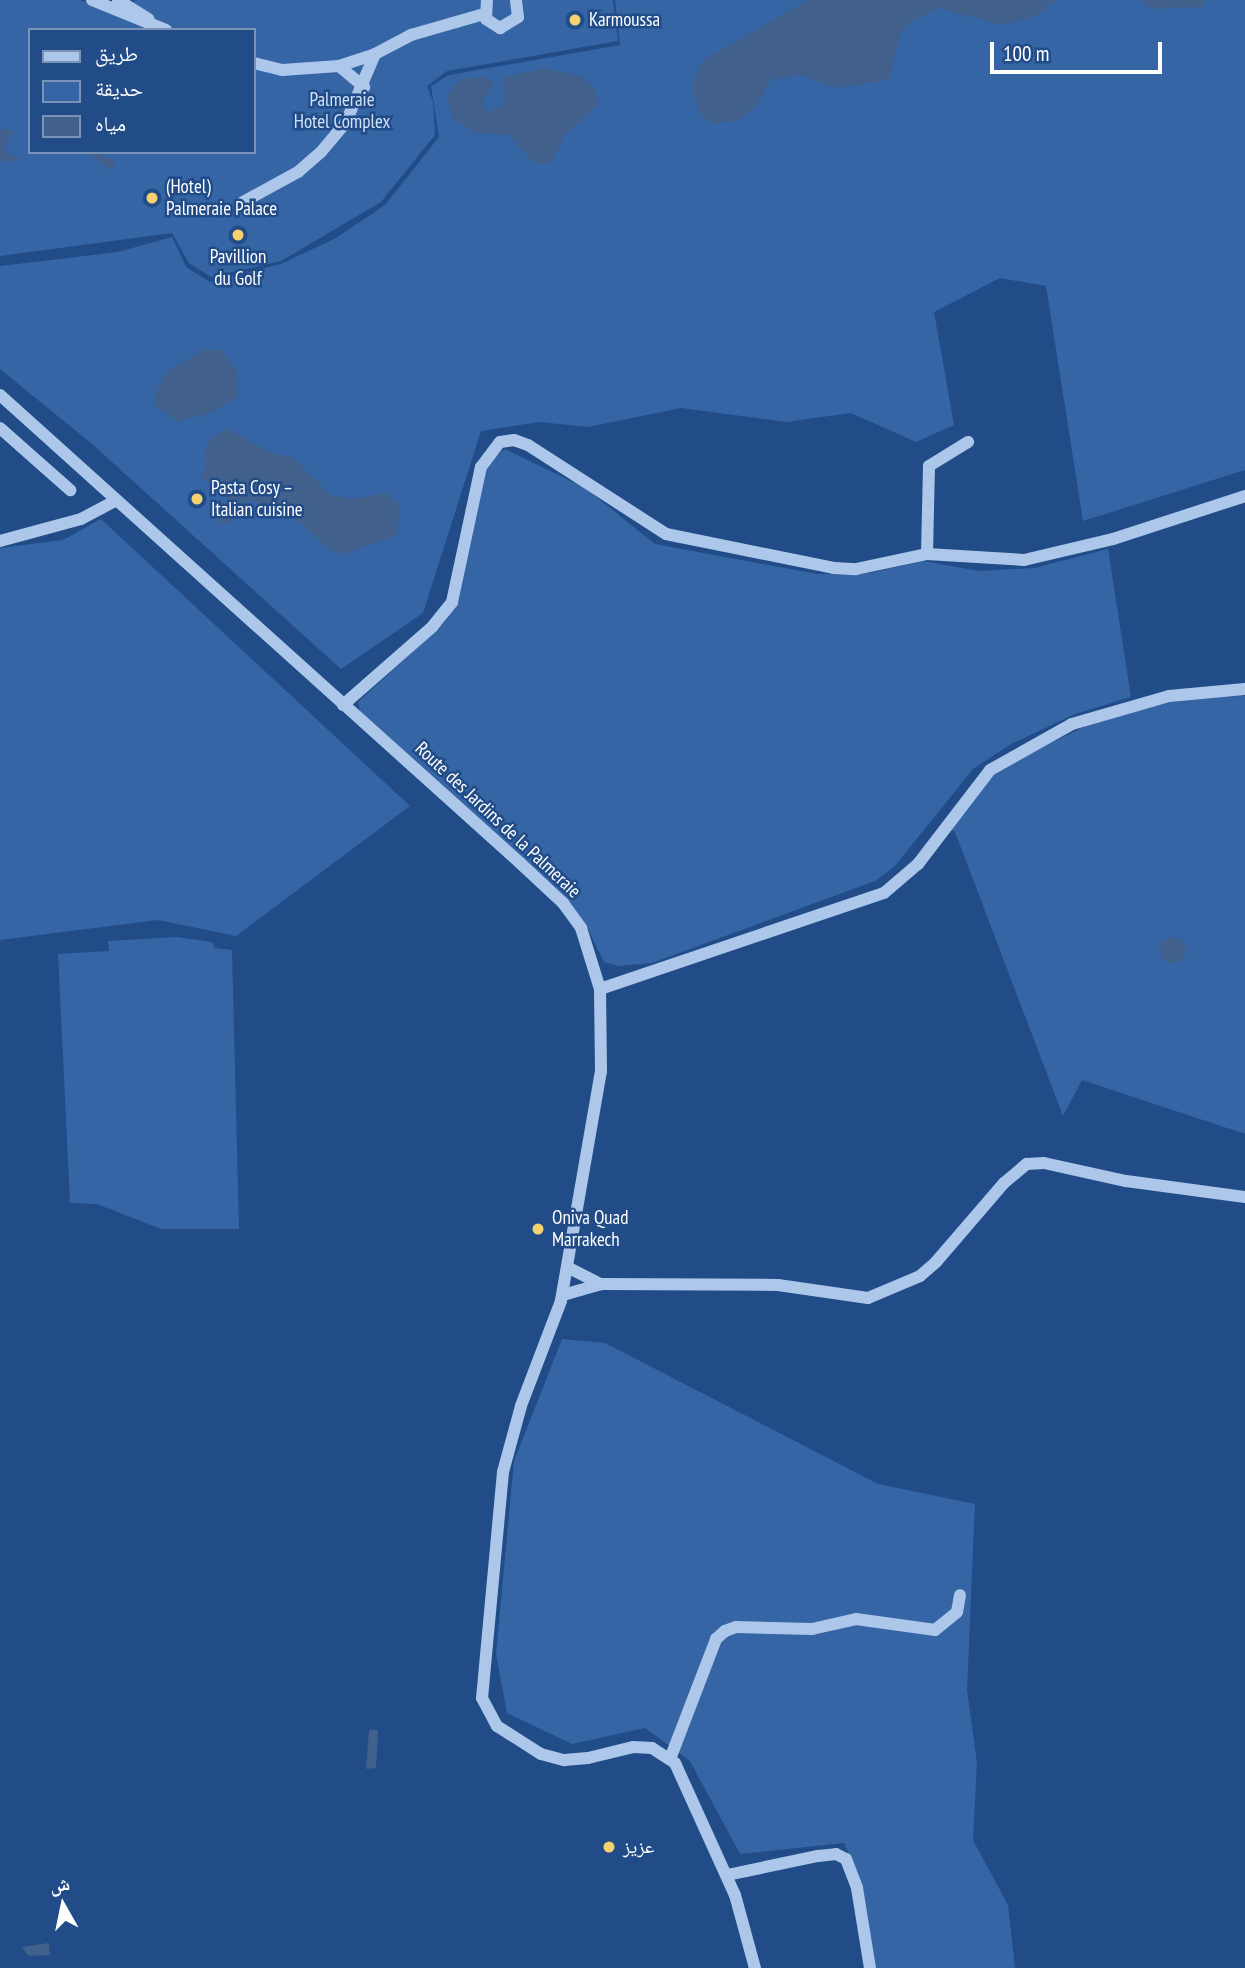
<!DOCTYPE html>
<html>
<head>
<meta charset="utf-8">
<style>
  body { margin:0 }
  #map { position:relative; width:1245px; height:1968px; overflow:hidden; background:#214c88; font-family:"PT Sans Narrow","Noto Naskh Arabic",sans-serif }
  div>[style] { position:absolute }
  .green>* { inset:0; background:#3565a5 }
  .water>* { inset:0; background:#41608b }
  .round { border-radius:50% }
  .minor>* { height:12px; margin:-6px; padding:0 6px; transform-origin:6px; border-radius:6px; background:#adc7ea }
  .dots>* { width:19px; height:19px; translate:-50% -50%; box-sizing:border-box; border:4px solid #214c88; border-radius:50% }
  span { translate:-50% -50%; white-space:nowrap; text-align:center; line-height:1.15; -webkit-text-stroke:5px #214c88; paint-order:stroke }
  .poi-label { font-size:19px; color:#fff }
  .left { translate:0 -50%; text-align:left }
  .park-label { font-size:19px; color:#d1e2f8 }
  .street-label { font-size:19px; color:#fff }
  .legend { position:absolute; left:28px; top:28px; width:228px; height:126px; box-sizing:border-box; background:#214c88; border:2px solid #7a94b8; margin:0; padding:9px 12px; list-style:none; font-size:21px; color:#fff }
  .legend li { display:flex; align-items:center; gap:14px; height:35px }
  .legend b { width:35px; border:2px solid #7a94b8 }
  .north { position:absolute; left:28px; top:1870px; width:70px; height:70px; -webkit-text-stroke:5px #214c88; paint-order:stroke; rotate:351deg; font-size:19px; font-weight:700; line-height:28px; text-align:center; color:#fff }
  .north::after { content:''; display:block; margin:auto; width:24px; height:32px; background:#fff; clip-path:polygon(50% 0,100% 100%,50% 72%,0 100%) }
  .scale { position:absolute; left:990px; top:42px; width:172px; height:32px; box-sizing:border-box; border:4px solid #fff; border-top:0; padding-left:9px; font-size:21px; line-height:24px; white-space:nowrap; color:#fff; -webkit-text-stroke:5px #214c88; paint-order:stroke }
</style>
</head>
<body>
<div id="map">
  <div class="green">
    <i style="clip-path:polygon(evenodd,0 0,80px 0,125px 15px,135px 0,613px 0,618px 41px,447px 71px,427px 86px,433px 102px,435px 135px,381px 202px,281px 261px,211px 277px,189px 263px,172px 233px,0 256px,0 0,30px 30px,254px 30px,254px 152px,30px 152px,30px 30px)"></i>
    <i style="clip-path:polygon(615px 0,1245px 0,1245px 470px,1083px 521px,1046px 286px,1000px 278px,934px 312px,954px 425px,916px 442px,851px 413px,786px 422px,681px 408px,588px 427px,539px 422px,481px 431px,423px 613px,341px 669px,92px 444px,0 369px,0 266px,118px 252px,172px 237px,186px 267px,210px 282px,281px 264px,336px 238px,385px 205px,439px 137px,431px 86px,449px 75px,620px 45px)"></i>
    <i style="clip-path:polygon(505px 449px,585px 488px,655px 544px,817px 574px,870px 573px,924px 561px,979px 571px,1034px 568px,1108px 549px,1131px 697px,1075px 714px,1011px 744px,973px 769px,894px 867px,875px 881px,652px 963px,618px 966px,604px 962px,585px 923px,556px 888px,360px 711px,358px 702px,445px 622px,454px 605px,483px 480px,490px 460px)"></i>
    <i style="clip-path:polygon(101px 519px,410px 806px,236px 936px,158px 920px,0 940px,0 548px,63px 540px)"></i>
    <i style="clip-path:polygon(1245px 696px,1245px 1134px,1082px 1080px,1063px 1116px,955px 832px,946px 826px,1004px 765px,1099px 720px,1188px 698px)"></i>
    <i style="clip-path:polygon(177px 937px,212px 942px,215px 948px,232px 950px,239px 1229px,161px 1229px,97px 1204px,70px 1203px,58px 954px,109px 951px,108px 941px)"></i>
    <i style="clip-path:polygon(562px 1339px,605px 1343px,878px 1484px,975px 1504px,967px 1690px,977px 1763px,973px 1840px,1008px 1905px,1015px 1968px,872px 1968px,859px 1877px,844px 1843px,740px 1854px,690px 1761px,645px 1728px,572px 1744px,507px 1713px,496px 1654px,514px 1461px)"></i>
  </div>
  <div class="water">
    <i style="clip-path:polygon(808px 0,1057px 0,1035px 16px,1002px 25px,938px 8px,909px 23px,900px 35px,889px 80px,836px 88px,800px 75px,771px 80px,755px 107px,740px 120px,712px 124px,701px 115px,694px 97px,694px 78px,703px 60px)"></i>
    <i style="clip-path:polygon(1141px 0,1206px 0,1202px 7px,1151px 9px)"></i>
    <i style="clip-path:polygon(545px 68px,582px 76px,594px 88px,599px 104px,564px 136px,552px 162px,535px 164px,507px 134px,475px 133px,453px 119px,446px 96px,462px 78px,486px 77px,494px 84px,482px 103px,487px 112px,504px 106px,502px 78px)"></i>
    <i style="clip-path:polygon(0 129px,13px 130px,4px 149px,18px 160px,0 162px)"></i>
    <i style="clip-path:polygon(87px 152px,97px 152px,117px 163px,111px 171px)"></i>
    <i style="clip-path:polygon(203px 350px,222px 350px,237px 372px,238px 396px,213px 412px,178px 422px,153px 404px,157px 389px,169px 370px)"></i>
    <i style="clip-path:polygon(228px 429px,273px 454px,292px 457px,331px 495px,353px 499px,386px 493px,399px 504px,398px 534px,345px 554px,330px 550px,289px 513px,248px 500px,238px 508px,201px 477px,206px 464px,205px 447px,212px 437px)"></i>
    <i class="round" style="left:217px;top:508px;width:16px;height:16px"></i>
    <i class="round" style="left:1160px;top:937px;width:26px;height:26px"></i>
    <i style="clip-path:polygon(369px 1730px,378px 1730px,376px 1768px,366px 1769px)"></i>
    <i style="clip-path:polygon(49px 1943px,50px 1955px,29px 1956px,22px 1947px)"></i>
  </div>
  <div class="minor">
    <i style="left:92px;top:0;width:80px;rotate:22.1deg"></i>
    <i style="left:118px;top:0;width:36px;rotate:32deg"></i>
    <i style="left:487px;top:0;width:19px;rotate:93deg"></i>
    <i style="left:486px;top:19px;width:17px;rotate:33deg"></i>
    <i style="left:500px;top:28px;width:21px;rotate:-31deg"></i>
    <i style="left:518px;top:17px;width:17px;rotate:-97deg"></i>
    <i style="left:254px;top:63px;width:29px;rotate:14deg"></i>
    <i style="left:282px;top:70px;width:57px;rotate:-4deg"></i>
    <i style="left:339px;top:66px;width:38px;rotate:-18deg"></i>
    <i style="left:375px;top:54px;width:41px;rotate:-27.8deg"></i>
    <i style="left:411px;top:35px;width:76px;rotate:-16deg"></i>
    <i style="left:339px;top:66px;width:33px;rotate:40deg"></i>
    <i style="left:243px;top:202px;width:63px;rotate:-28.6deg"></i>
    <i style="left:298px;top:172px;width:30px;rotate:-41deg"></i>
    <i style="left:321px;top:152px;width:39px;rotate:-50deg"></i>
    <i style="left:346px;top:122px;width:74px;rotate:-66.9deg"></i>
    <i style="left:0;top:395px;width:698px;rotate:41.98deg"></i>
    <i style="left:519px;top:862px;width:60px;rotate:43deg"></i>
    <i style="left:563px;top:903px;width:31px;rotate:54deg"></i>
    <i style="left:581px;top:928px;width:64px;rotate:72.7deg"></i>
    <i style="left:600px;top:989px;width:82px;rotate:89.3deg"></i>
    <i style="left:601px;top:1071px;width:233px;rotate:99.9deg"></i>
    <i style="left:561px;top:1301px;width:112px;rotate:110.9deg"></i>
    <i style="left:521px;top:1406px;width:68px;rotate:105.3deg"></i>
    <i style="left:503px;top:1472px;width:227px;rotate:95.3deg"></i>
    <i style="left:482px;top:1698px;width:32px;rotate:62deg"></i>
    <i style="left:497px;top:1726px;width:52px;rotate:32.5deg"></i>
    <i style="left:541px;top:1754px;width:24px;rotate:15deg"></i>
    <i style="left:564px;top:1760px;width:24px;rotate:-5deg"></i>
    <i style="left:588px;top:1758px;width:46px;rotate:-13.7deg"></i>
    <i style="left:633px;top:1747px;width:19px;rotate:3deg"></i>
    <i style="left:652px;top:1748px;width:27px;rotate:33deg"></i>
    <i style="left:675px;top:1763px;width:145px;rotate:65.6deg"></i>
    <i style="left:735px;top:1895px;width:76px;rotate:74.7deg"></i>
    <i style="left:0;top:428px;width:94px;rotate:41.5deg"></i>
    <i style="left:0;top:541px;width:84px;rotate:-15.2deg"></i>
    <i style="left:81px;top:519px;width:40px;rotate:-28deg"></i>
    <i style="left:927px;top:554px;width:88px;rotate:-88.7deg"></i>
    <i style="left:929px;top:466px;width:46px;rotate:-31.6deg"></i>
    <i style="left:343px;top:705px;width:118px;rotate:-41.2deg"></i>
    <i style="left:432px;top:627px;width:32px;rotate:-51deg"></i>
    <i style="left:452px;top:602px;width:138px;rotate:-77.9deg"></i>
    <i style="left:481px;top:467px;width:31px;rotate:-53deg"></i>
    <i style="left:500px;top:442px;width:14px;rotate:-8deg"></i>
    <i style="left:514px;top:440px;width:15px;rotate:20deg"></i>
    <i style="left:528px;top:445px;width:164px;rotate:32.8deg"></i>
    <i style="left:666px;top:534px;width:171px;rotate:11.4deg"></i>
    <i style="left:834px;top:568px;width:22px;rotate:3deg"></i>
    <i style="left:856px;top:569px;width:73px;rotate:-11.9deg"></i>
    <i style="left:927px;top:554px;width:97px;rotate:3.5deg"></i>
    <i style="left:1024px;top:560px;width:91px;rotate:-13.3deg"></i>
    <i style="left:1113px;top:539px;width:139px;rotate:-18deg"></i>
    <i style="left:600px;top:989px;width:300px;rotate:-18.7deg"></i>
    <i style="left:884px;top:893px;width:45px;rotate:-40.5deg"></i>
    <i style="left:918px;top:864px;width:118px;rotate:-52.5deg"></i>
    <i style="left:990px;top:770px;width:94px;rotate:-29.3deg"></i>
    <i style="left:1072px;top:724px;width:101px;rotate:-16.1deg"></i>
    <i style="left:1169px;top:696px;width:76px;rotate:-5.3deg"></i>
    <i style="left:567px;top:1267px;width:38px;rotate:27deg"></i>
    <i style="left:563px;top:1295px;width:40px;rotate:-16deg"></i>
    <i style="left:601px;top:1284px;width:177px;rotate:0.3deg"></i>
    <i style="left:778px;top:1285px;width:91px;rotate:8.2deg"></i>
    <i style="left:868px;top:1298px;width:56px;rotate:-22.9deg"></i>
    <i style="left:920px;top:1276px;width:21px;rotate:-41deg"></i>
    <i style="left:936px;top:1262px;width:104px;rotate:-49.3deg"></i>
    <i style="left:1004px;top:1183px;width:30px;rotate:-40deg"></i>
    <i style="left:1027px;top:1164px;width:17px;rotate:-3deg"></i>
    <i style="left:1044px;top:1163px;width:84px;rotate:12.4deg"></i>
    <i style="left:1126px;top:1181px;width:120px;rotate:7.7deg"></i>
    <i style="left:670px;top:1759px;width:129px;rotate:-69deg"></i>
    <i style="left:716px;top:1639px;width:12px;rotate:-42deg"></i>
    <i style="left:725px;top:1631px;width:12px;rotate:-20deg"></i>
    <i style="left:736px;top:1627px;width:76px;rotate:1.5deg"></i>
    <i style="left:812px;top:1629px;width:45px;rotate:-12.8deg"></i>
    <i style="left:856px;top:1619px;width:80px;rotate:7.9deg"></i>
    <i style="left:935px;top:1630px;width:28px;rotate:-39deg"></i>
    <i style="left:957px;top:1612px;width:17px;rotate:-80deg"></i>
    <i style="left:727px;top:1875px;width:93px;rotate:-11.8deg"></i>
    <i style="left:818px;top:1856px;width:18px;rotate:-6deg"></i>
    <i style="left:836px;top:1854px;width:11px;rotate:27deg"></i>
    <i style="left:846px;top:1859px;width:31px;rotate:69deg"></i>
    <i style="left:857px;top:1888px;width:81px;rotate:80.8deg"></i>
  </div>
  <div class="dots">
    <i style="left:575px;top:20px;background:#f6d26e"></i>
    <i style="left:152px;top:198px;background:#f6d26e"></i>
    <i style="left:238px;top:235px;background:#f6d26e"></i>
    <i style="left:197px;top:499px;background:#f6d26e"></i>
    <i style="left:538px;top:1229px;background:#f6d26e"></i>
    <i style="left:609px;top:1847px;background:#f6d26e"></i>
  </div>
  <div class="poi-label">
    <span class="left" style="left:589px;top:20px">Karmoussa</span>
    <span class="left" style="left:166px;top:198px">(Hotel)<br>Palmeraie Palace</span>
    <span style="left:238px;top:268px">Pavillion<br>du Golf</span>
    <span class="left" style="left:211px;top:499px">Pasta Cosy –<br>Italian cuisine</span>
    <span class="left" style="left:552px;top:1229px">Oniva Quad<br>Marrakech</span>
    <span class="left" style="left:623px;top:1847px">عزيز</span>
  </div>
  <div class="park-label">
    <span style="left:342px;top:111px">Palmeraie<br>Hotel Complex</span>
  </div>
  <div class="street-label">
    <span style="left:498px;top:820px;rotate:43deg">Route des Jardins de la Palmeraie</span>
  </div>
  <ul class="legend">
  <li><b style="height:9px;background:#adc7ea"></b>طريق</li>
  <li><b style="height:19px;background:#3565a5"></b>حديقة</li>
  <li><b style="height:19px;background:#41608b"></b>مياه</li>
  </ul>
  <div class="north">ش</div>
  <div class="scale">100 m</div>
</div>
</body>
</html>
